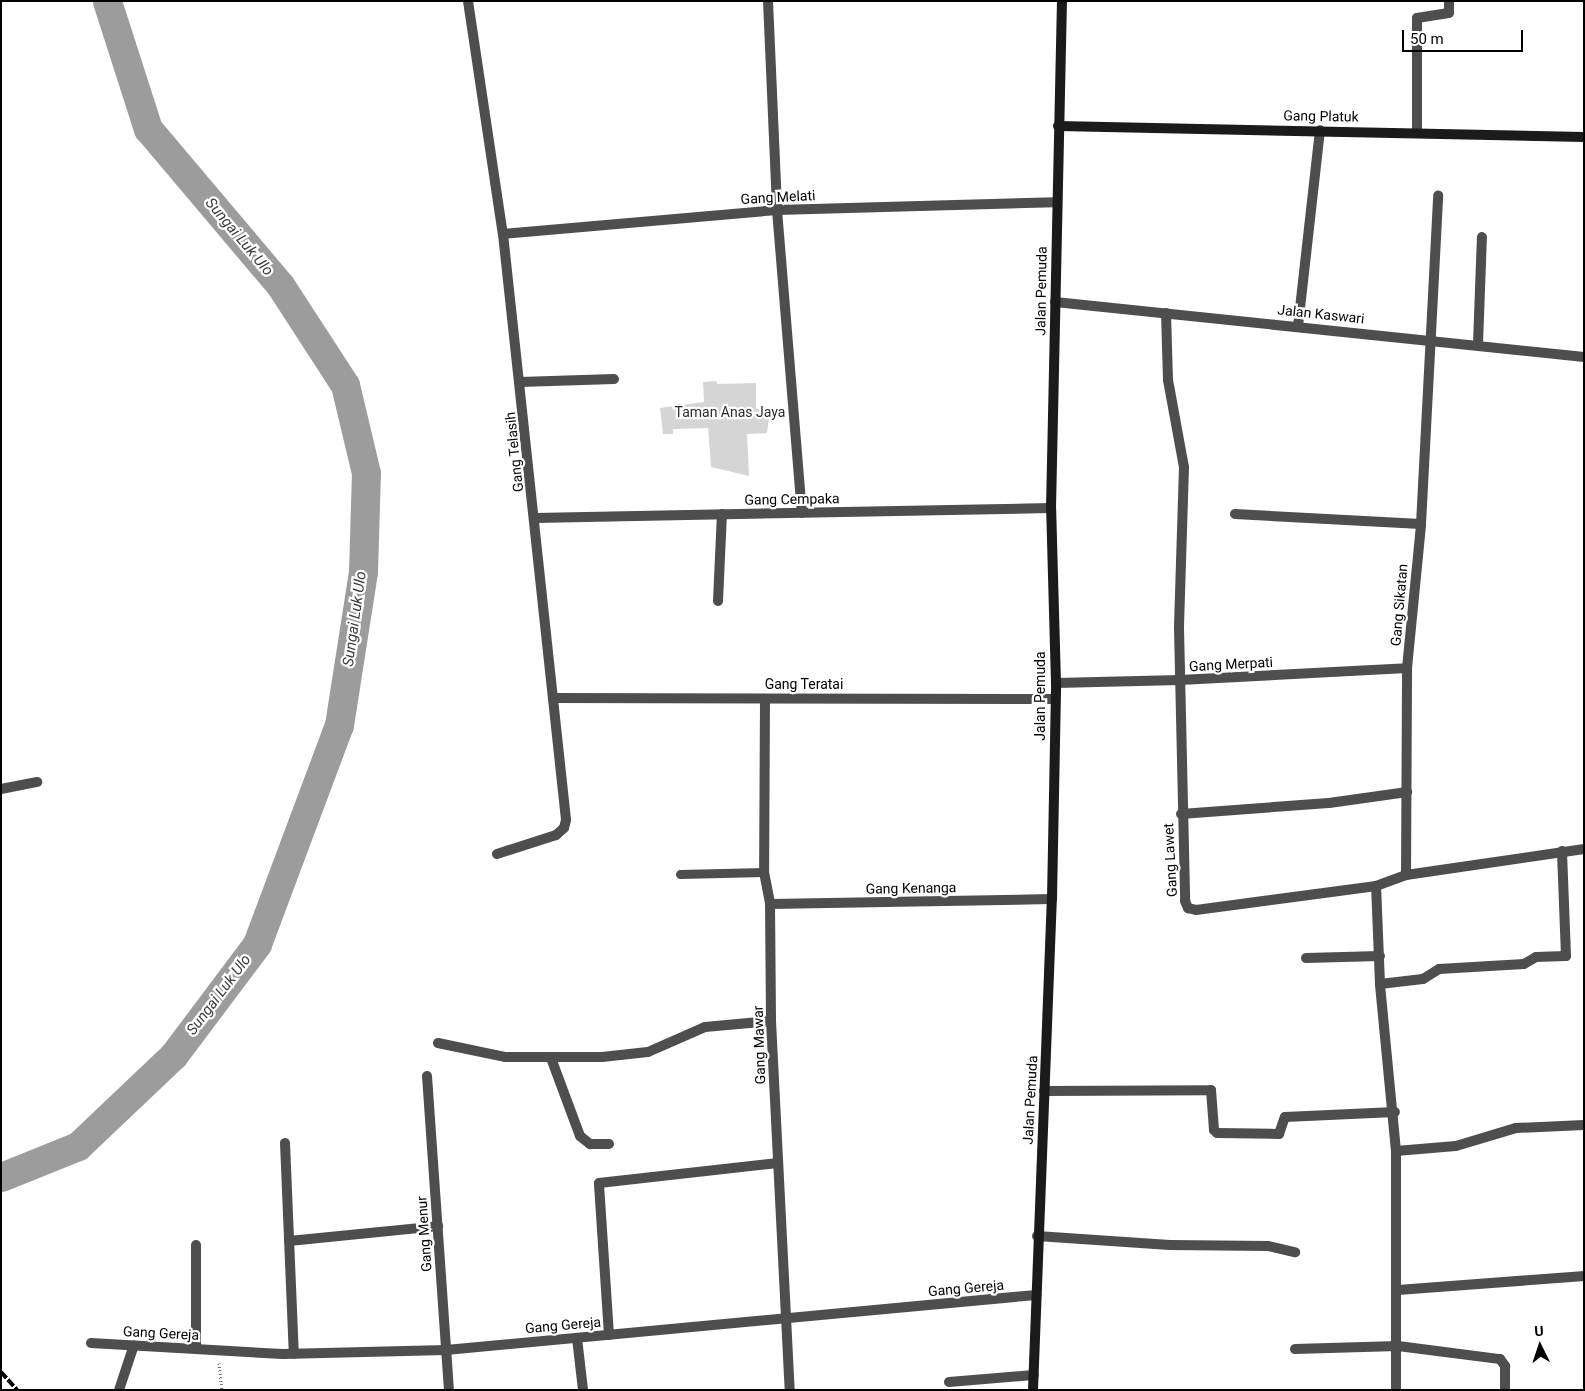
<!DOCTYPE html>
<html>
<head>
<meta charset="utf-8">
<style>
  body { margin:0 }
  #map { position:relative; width:1585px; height:1391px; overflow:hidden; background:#fff; font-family:Roboto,sans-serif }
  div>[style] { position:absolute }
  .green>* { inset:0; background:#d5d5d5 }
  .river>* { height:29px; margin:-14.5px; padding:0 14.5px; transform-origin:14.5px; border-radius:14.5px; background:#9c9c9c }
  .path>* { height:3px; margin-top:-1.5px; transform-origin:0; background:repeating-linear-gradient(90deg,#707070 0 1px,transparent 0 3.5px) }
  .lane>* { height:9px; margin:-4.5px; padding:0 4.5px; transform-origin:4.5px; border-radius:4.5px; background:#4e4e4e }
  .street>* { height:10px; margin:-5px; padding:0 5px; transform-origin:5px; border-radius:5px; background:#4e4e4e }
  .secondary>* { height:10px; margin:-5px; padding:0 5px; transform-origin:5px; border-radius:5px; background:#1b1b1b }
  .rail>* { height:4px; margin-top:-2px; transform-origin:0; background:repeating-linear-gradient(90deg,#000 0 8px,transparent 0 10.5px) }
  span { translate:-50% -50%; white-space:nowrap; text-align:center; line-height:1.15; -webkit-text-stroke:4.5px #fff; paint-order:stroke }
  .street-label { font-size:14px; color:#000 }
  .park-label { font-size:14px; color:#2c2c2c }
  .water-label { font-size:15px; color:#3d3d3d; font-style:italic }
  .frame { position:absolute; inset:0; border:2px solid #000; pointer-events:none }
  .north { position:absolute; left:1515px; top:1321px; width:50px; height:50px; -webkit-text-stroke:4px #fff; paint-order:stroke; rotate:356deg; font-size:14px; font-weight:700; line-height:20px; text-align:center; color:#000 }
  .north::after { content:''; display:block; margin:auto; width:18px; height:22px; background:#000; clip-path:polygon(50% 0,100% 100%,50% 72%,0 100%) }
  .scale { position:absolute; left:1402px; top:30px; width:121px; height:22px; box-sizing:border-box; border:2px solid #000; border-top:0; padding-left:6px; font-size:15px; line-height:18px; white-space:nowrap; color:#000; -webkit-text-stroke:4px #fff; paint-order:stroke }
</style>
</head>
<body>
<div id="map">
  <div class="green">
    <i style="clip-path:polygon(716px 381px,717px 384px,756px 383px,756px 409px,770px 409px,767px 433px,747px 434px,749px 476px,711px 467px,708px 428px,673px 429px,673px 434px,663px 434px,660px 408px,704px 402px,703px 382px)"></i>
  </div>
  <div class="river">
    <i style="left:1px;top:1177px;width:83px;rotate:-21.9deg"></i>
    <i style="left:78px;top:1146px;width:131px;rotate:-43.5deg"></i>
    <i style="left:173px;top:1056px;width:140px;rotate:-53.1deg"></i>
    <i style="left:257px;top:944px;width:234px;rotate:-69.5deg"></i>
    <i style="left:339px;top:725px;width:155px;rotate:-81.1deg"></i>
    <i style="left:363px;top:572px;width:99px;rotate:-88.3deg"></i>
    <i style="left:366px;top:473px;width:90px;rotate:-103.4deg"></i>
    <i style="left:345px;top:385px;width:119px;rotate:-123deg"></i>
    <i style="left:280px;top:285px;width:204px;rotate:-130.2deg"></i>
    <i style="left:148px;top:129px;width:134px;rotate:-107.8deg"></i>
  </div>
  <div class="path">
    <i style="left:219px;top:1363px;width:27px;rotate:84deg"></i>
  </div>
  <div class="lane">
    <i style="left:680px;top:874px;width:84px;rotate:-1.4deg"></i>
  </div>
  <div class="street">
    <i style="left:468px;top:1px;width:236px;rotate:81.5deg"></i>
    <i style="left:503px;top:234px;width:589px;rotate:83.86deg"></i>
    <i style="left:566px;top:820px;width:8px;rotate:104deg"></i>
    <i style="left:564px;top:828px;width:11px;rotate:139deg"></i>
    <i style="left:556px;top:835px;width:62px;rotate:162.1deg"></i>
    <i style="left:768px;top:1px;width:209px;rotate:87.5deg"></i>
    <i style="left:777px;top:210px;width:304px;rotate:85.3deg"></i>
    <i style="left:1417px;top:131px;width:113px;rotate:-90deg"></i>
    <i style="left:1417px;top:18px;width:32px;rotate:-9deg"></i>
    <i style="left:1449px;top:13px;width:12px;rotate:-90deg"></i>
    <i style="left:503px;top:234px;width:275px;rotate:-5deg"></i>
    <i style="left:777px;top:210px;width:278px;rotate:-1.6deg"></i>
    <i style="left:1055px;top:302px;width:532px;rotate:5.94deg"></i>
    <i style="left:1166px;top:313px;width:67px;rotate:88.3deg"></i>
    <i style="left:1168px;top:380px;width:88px;rotate:79.6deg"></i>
    <i style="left:1184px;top:467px;width:161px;rotate:91.8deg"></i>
    <i style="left:1179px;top:628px;width:273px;rotate:88.7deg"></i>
    <i style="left:1185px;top:901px;width:8px;rotate:67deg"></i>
    <i style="left:1188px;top:908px;width:8px;rotate:14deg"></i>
    <i style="left:1196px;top:910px;width:182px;rotate:-7.6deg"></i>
    <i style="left:1298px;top:326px;width:197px;rotate:-83.6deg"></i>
    <i style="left:1478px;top:344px;width:107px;rotate:-87.9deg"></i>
    <i style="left:520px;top:382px;width:94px;rotate:-1.8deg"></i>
    <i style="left:1235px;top:514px;width:186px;rotate:3.1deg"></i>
    <i style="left:535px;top:518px;width:516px;rotate:-1.11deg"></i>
    <i style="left:718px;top:601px;width:87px;rotate:-87.4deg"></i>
    <i style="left:1056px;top:683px;width:124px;rotate:-1.4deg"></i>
    <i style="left:1180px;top:680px;width:227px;rotate:-3deg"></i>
    <i style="left:554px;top:698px;width:500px;rotate:0.11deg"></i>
    <i style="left:765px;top:699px;width:173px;rotate:90.3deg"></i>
    <i style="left:764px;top:872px;width:33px;rotate:79deg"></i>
    <i style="left:770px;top:904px;width:117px;rotate:89.5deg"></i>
    <i style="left:771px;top:1021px;width:369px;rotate:87.1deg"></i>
    <i style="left:1px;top:789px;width:37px;rotate:-11deg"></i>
    <i style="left:1181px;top:814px;width:148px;rotate:-4.3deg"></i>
    <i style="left:1329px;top:803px;width:79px;rotate:-8deg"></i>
    <i style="left:1406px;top:875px;width:207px;rotate:-89.7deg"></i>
    <i style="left:1407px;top:668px;width:145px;rotate:-84.4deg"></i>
    <i style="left:1421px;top:524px;width:329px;rotate:-87deg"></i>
    <i style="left:770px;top:904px;width:282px;rotate:-1deg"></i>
    <i style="left:1306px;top:958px;width:74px;rotate:-1.5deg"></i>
    <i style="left:1380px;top:984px;width:43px;rotate:-6.6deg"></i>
    <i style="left:1423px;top:979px;width:19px;rotate:-32deg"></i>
    <i style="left:1439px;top:969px;width:85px;rotate:-3.4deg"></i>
    <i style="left:1524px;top:964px;width:14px;rotate:-30deg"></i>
    <i style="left:1536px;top:957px;width:30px;rotate:-2deg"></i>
    <i style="left:1566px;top:956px;width:105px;rotate:-92.2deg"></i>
    <i style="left:438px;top:1043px;width:68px;rotate:11.8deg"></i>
    <i style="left:505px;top:1057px;width:97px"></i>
    <i style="left:602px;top:1057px;width:46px;rotate:-6.2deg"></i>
    <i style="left:648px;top:1052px;width:62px;rotate:-23.7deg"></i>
    <i style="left:705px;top:1027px;width:66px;rotate:-5.2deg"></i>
    <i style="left:551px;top:1058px;width:83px;rotate:69.6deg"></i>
    <i style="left:580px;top:1136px;width:13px;rotate:39deg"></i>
    <i style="left:590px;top:1144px;width:19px"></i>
    <i style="left:427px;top:1076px;width:315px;rotate:86deg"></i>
    <i style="left:1044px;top:1091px;width:167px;rotate:-0.3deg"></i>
    <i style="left:1211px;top:1090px;width:40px;rotate:85.7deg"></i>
    <i style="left:1214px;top:1130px;width:4px;rotate:45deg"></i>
    <i style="left:1217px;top:1133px;width:62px;rotate:0.9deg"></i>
    <i style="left:1279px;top:1134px;width:18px;rotate:-71deg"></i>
    <i style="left:1285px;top:1117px;width:110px;rotate:-2.6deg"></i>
    <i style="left:285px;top:1143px;width:211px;rotate:87.6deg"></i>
    <i style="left:1396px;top:1151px;width:60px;rotate:-4.8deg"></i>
    <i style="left:1456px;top:1146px;width:63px;rotate:-16.7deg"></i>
    <i style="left:1516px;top:1128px;width:68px;rotate:-2.5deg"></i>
    <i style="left:1037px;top:1236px;width:133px;rotate:3.9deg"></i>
    <i style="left:1170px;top:1245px;width:98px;rotate:0.6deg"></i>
    <i style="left:1268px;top:1246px;width:28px;rotate:13deg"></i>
    <i style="left:289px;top:1241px;width:150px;rotate:-5.7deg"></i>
    <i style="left:1398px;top:1290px;width:187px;rotate:-4.3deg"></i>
    <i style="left:609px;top:1335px;width:152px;rotate:-93.8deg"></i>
    <i style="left:599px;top:1183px;width:180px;rotate:-6.4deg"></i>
    <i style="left:577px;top:1338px;width:52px;rotate:83.4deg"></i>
    <i style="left:91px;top:1343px;width:192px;rotate:3.3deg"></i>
    <i style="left:283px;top:1354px;width:163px;rotate:-1.4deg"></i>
    <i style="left:446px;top:1350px;width:593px;rotate:-5.33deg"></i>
    <i style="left:196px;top:1348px;width:103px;rotate:-90deg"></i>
    <i style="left:1295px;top:1349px;width:103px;rotate:-1.7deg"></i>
    <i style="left:1398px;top:1346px;width:103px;rotate:7.3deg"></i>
    <i style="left:1500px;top:1359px;width:9px;rotate:54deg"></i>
    <i style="left:1505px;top:1366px;width:24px;rotate:90deg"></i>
    <i style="left:949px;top:1382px;width:85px;rotate:-4.7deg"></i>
    <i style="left:119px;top:1390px;width:47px;rotate:-71.6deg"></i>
    <i style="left:1396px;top:1390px;width:239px;rotate:-90deg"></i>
    <i style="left:1396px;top:1151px;width:168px;rotate:-95.5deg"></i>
    <i style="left:1380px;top:984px;width:98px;rotate:-92.3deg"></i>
    <i style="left:1376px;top:886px;width:32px;rotate:-20deg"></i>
    <i style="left:1406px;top:875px;width:180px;rotate:-8.3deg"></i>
  </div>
  <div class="secondary">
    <i style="left:1058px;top:126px;width:526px;rotate:1.2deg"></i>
    <i style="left:1033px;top:1390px;width:491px;rotate:-87.8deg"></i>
    <i style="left:1052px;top:899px;width:216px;rotate:-88.9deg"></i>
    <i style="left:1056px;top:683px;width:175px;rotate:-91.6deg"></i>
    <i style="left:1051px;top:508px;width:507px;rotate:-88.76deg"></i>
  </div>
  <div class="rail">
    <i style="left:1px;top:1372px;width:24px;rotate:48deg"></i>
  </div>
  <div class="street-label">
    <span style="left:1321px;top:116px;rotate:1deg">Gang Platuk</span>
    <span style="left:778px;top:197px;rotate:-3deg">Gang Melati</span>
    <span style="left:1041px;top:291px;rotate:-89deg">Jalan Pemuda</span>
    <span style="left:1321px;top:314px;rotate:6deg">Jalan Kaswari</span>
    <span style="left:514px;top:452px;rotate:-96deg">Gang Telasih</span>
    <span style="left:792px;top:499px;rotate:-1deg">Gang Cempaka</span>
    <span style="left:1399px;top:605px;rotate:-85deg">Gang Sikatan</span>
    <span style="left:1231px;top:664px;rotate:-3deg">Gang Merpati</span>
    <span style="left:804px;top:684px">Gang Teratai</span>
    <span style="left:1040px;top:696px;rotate:-90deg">Jalan Pemuda</span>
    <span style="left:1170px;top:860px;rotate:-93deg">Gang Lawet</span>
    <span style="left:911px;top:888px;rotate:-1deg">Gang Kenanga</span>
    <span style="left:759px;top:1045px;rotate:-92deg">Gang Mawar</span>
    <span style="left:1030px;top:1100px;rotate:-87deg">Jalan Pemuda</span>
    <span style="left:424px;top:1234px;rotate:-94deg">Gang Menur</span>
    <span style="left:966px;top:1288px;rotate:-5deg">Gang Gereja</span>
    <span style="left:563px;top:1325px;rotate:-5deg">Gang Gereja</span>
    <span style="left:161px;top:1333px;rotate:3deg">Gang Gereja</span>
  </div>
  <div class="park-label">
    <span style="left:730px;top:412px">Taman Anas Jaya</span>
  </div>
  <div class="water-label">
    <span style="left:239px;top:237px;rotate:50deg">Sungai Luk Ulo</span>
    <span style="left:355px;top:619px;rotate:-82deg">Sungai Luk Ulo</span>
    <span style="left:219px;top:995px;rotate:-53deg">Sungai Luk Ulo</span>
  </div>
  <div class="frame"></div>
  <div class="north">U</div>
  <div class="scale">50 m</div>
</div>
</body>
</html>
